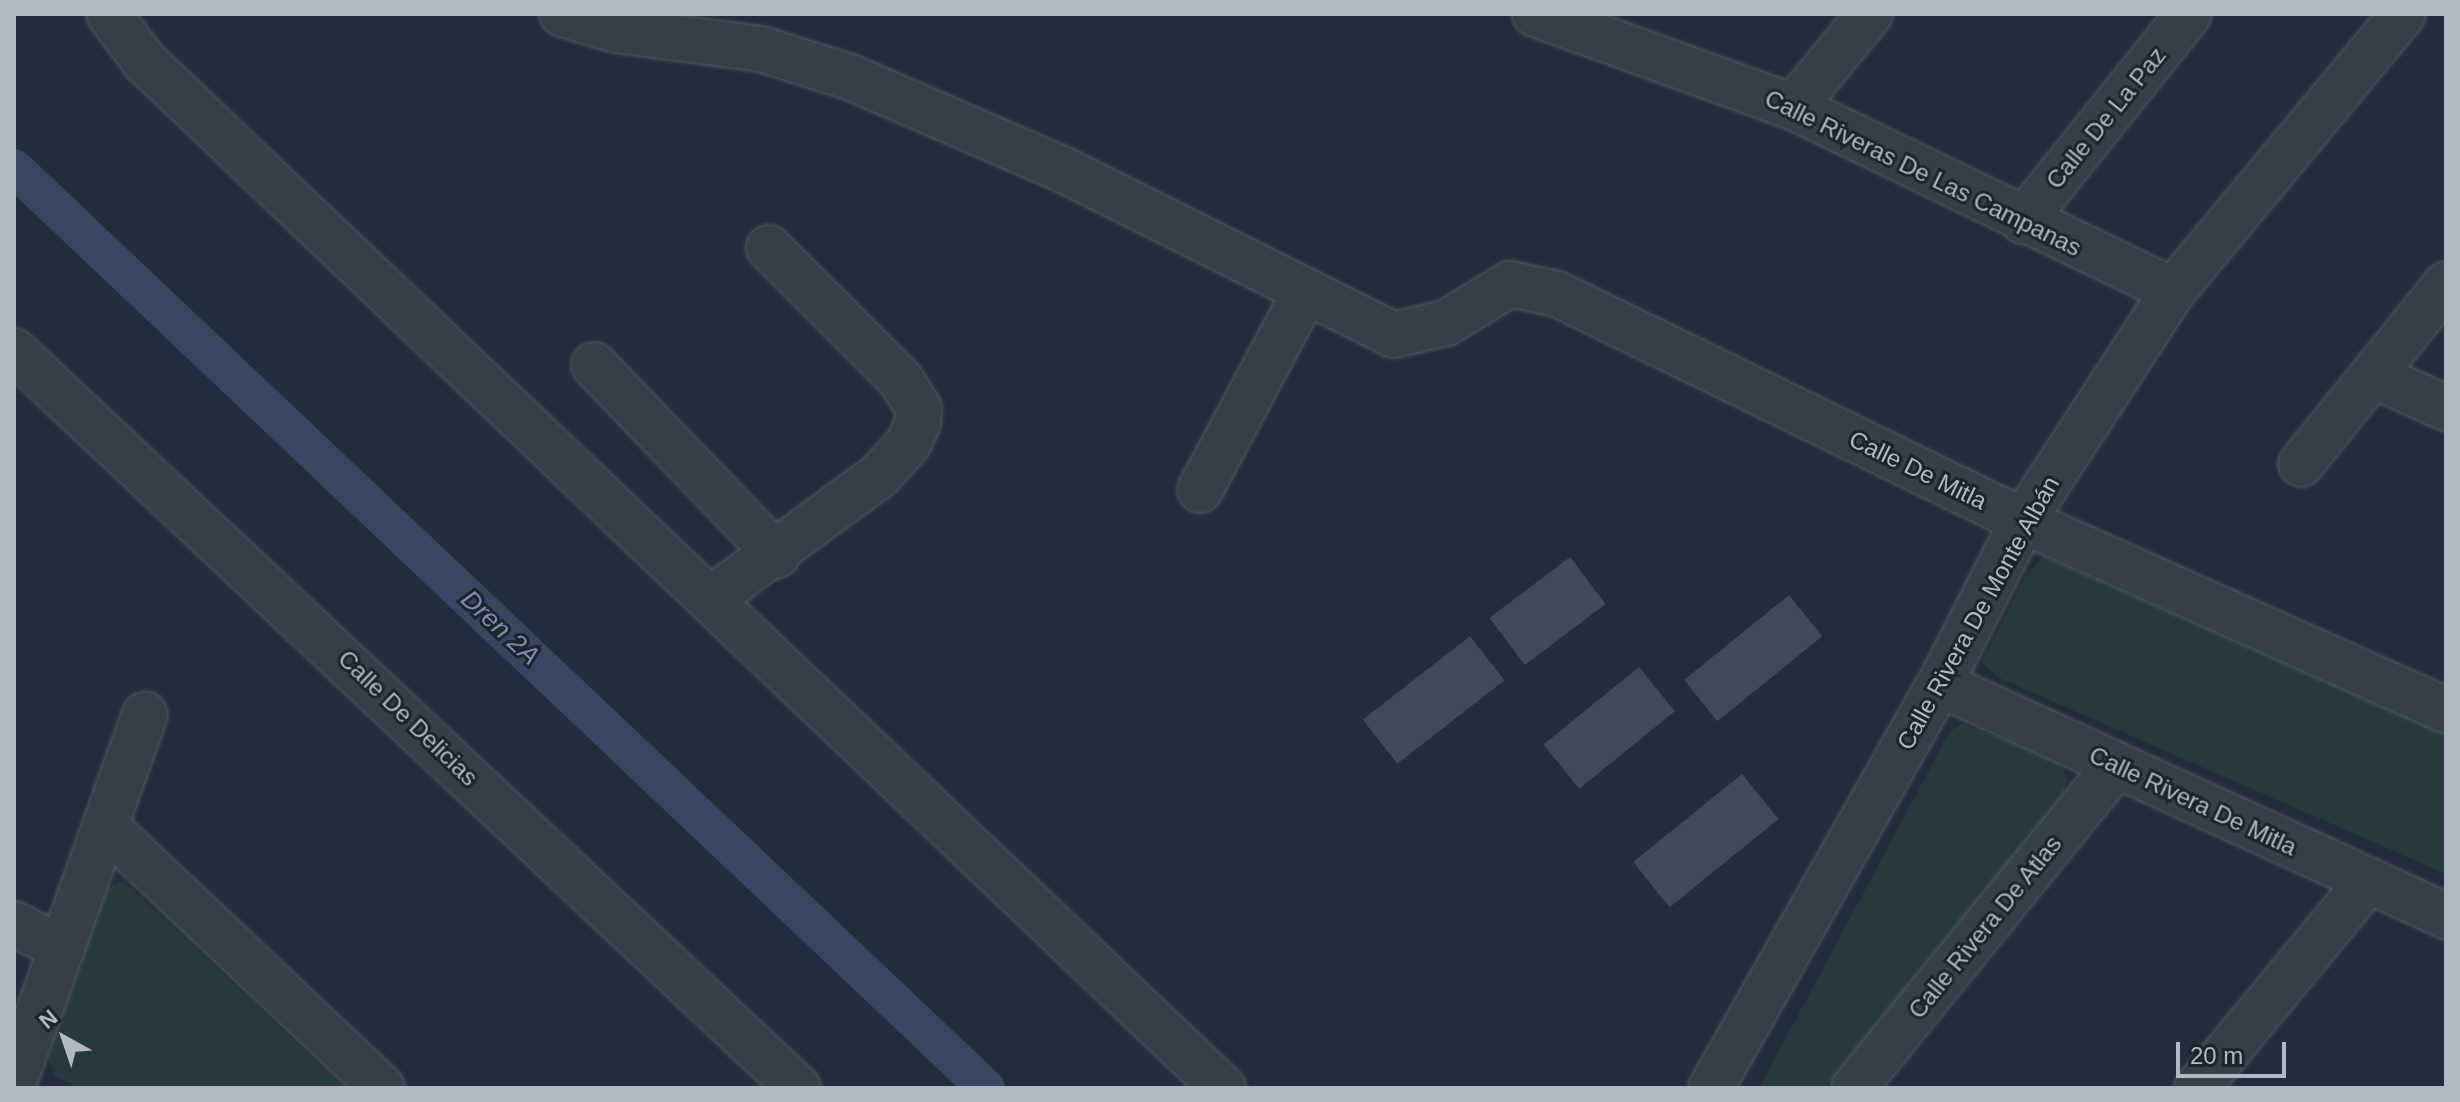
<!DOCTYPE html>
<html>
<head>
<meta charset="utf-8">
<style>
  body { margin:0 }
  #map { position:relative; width:2460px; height:1102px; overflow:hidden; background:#232c3a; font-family:Arial,sans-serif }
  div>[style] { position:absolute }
  .green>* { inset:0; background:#263a3d }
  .canal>* { height:38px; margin:-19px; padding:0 19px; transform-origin:19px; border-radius:19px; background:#384761 }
  .building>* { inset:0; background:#404a59; transform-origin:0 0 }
  .roads { filter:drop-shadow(0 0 2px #525966) drop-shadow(0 0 2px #525966) }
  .minor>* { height:44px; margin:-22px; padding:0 22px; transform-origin:22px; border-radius:22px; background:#373f4b }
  span { translate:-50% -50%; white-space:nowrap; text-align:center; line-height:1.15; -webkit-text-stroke:6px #1c2430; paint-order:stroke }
  .street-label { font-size:24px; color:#b2b9c6 }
  .water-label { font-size:26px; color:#7c8fad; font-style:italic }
  .frame { position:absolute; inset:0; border:16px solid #b2b9c6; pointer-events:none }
  .north { position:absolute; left:24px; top:998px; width:80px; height:80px; -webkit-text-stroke:6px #1c2430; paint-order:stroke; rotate:320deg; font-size:22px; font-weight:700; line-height:32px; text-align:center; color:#b2b9c6 }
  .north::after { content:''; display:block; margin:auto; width:28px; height:36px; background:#b2b9c6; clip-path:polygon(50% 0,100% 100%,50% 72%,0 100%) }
  .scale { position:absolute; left:2176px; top:1042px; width:110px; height:36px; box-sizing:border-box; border:4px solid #b2b9c6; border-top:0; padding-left:10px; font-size:24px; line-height:28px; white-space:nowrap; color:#b2b9c6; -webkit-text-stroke:6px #1c2430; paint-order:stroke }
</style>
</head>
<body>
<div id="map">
  <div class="green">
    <i style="clip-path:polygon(2043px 556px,2446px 735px,2446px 874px,1999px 678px,1982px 662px,2024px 579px)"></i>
    <i style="clip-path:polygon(1961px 723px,2060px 762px,2067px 780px,2063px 796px,1825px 1088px,1759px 1088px,1949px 733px)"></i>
    <i style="clip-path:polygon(123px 881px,345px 1088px,81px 1088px,55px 1077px,48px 1057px,106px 887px)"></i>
  </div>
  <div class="canal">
    <i style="left:14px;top:168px;width:1338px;rotate:43.43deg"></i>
  </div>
  <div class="building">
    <i style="left:1570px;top:557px;width:59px;height:101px;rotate:53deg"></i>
    <i style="left:1789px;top:595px;width:53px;height:135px;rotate:51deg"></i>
    <i style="left:1470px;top:636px;width:56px;height:136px;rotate:52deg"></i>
    <i style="left:1639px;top:667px;width:57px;height:123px;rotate:51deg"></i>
    <i style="left:1742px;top:774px;width:58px;height:140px;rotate:51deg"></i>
  </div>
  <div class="roads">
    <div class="minor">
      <i style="left:109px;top:14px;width:59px;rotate:53.3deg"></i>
      <i style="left:144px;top:61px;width:1490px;rotate:43.59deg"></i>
      <i style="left:562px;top:14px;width:56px;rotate:16.5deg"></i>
      <i style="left:616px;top:30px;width:146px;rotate:7.5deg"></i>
      <i style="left:761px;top:49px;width:93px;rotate:17.5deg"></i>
      <i style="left:850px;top:77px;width:231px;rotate:23.5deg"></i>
      <i style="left:1062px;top:169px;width:370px;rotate:26.6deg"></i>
      <i style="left:1393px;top:335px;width:54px;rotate:-12.8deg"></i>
      <i style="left:1446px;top:323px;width:75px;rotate:-31.4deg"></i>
      <i style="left:1510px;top:284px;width:48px;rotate:12deg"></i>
      <i style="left:1557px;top:294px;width:518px;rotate:25.97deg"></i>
      <i style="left:2023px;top:521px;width:463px;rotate:24.1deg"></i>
      <i style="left:1535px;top:14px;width:274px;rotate:19.8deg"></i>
      <i style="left:1793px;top:107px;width:422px;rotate:25.8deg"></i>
      <i style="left:1793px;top:107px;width:121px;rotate:-50.4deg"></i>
      <i style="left:2023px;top:221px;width:265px;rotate:-51.3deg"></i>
      <i style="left:14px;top:351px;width:1076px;rotate:43.23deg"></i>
      <i style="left:594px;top:365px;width:264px;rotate:46.1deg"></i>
      <i style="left:2375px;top:376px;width:78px;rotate:24.3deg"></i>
      <i style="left:2301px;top:464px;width:231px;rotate:-51.1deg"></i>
      <i style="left:1200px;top:490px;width:225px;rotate:-62deg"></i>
      <i style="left:712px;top:598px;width:208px;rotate:-36.2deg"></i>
      <i style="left:880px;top:475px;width:42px;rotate:-47.9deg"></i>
      <i style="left:908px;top:444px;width:23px;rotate:-65deg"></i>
      <i style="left:918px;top:423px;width:14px;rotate:-86deg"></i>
      <i style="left:919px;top:409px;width:34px;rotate:-122deg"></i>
      <i style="left:901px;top:380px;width:187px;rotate:-135deg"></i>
      <i style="left:1940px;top:684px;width:557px;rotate:24.63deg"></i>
      <i style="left:105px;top:826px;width:381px;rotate:43.4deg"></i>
      <i style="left:14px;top:924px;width:54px;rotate:26.6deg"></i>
      <i style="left:14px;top:1082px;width:390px;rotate:-70.4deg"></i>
      <i style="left:1711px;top:1088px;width:464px;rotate:-60.5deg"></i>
      <i style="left:1940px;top:684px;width:183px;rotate:-63deg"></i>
      <i style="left:2023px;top:521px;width:275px;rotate:-56.9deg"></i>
      <i style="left:2173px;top:291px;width:360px;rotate:-50.3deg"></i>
      <i style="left:1854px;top:1088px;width:415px;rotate:-50.9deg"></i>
      <i style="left:2197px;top:1088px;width:268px;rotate:-50.4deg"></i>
    </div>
  </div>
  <div class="street-label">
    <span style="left:2106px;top:118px;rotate:-51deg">Calle De La Paz</span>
    <span style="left:1923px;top:173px;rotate:26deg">Calle Riveras De Las Campanas</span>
    <span style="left:1918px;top:470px;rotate:26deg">Calle De Mitla</span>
    <span style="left:1978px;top:613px;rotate:-61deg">Calle Rivera De Monte Albán</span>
    <span style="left:408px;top:718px;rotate:44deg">Calle De Delicias</span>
    <span style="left:2193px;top:801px;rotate:25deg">Calle Rivera De Mitla</span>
    <span style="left:1985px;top:927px;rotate:-51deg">Calle Rivera De Atlas</span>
  </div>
  <div class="water-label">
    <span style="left:500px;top:628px;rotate:43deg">Dren 2A</span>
  </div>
  <div class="frame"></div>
  <div class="north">N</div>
  <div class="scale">20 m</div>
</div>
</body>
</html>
